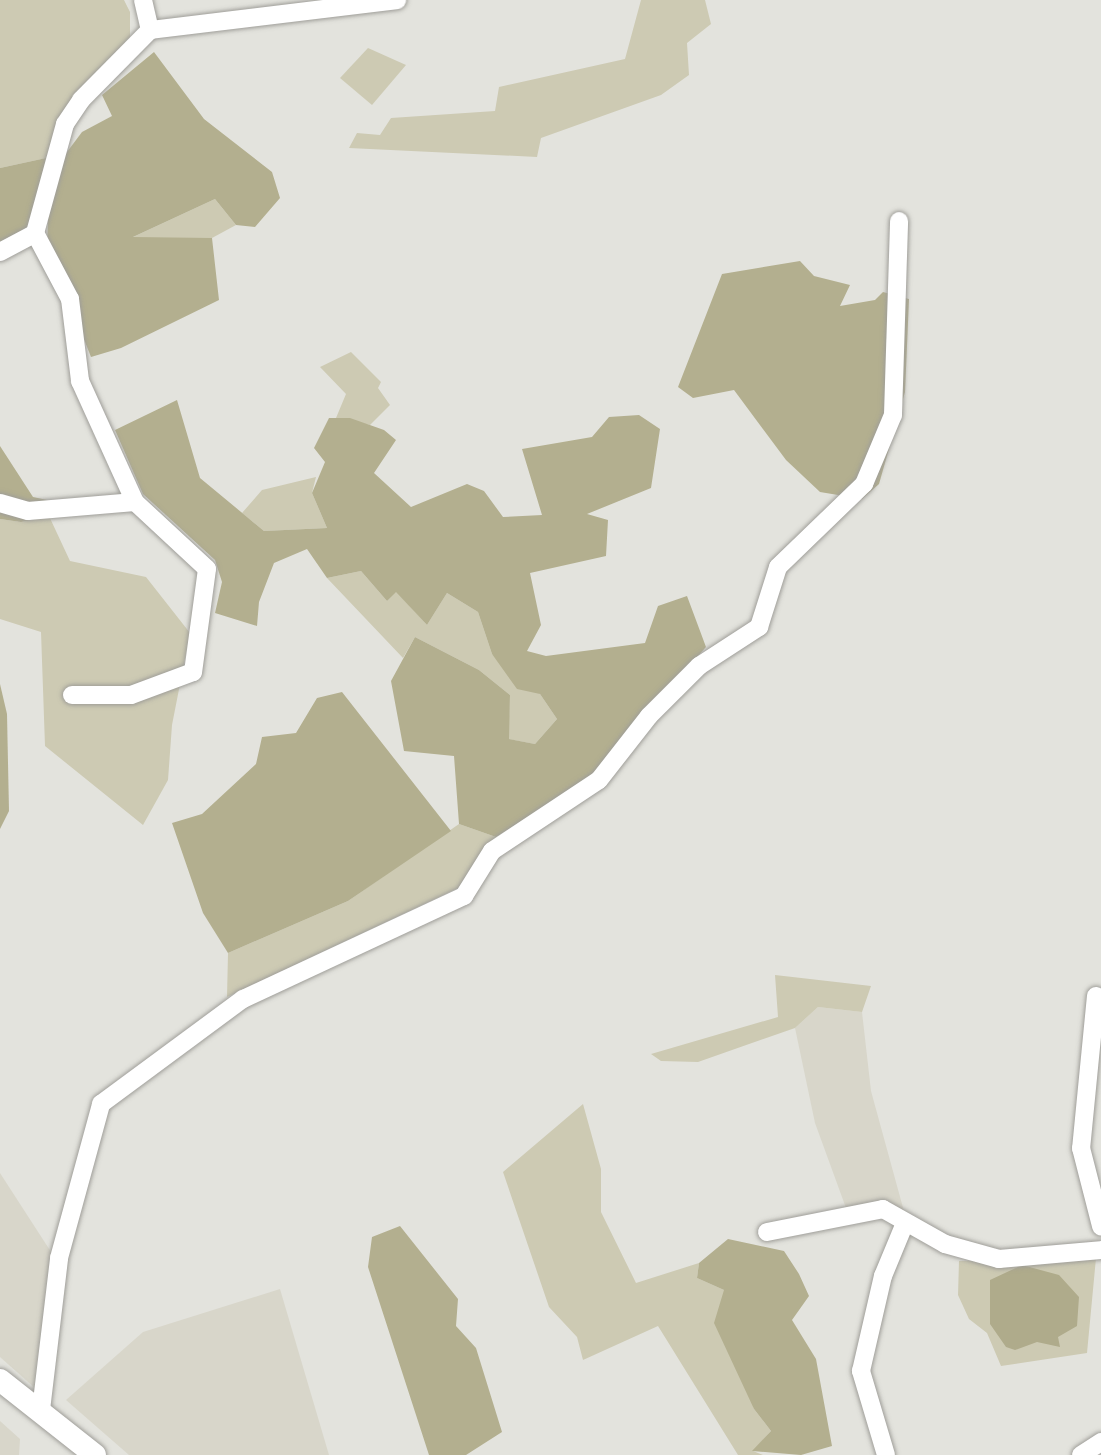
<!DOCTYPE html>
<html>
<head>
<meta charset="utf-8">
<style>
  body { margin:0 }
  #map { position:relative; width:1101px; height:1455px; overflow:hidden; background:#e3e3dd; font-family:"Exo 2",sans-serif }
  div>[style] { position:absolute }
  .built>* { inset:0; background:#d8d6ca }
  .green>* { inset:0; background:#cdcab3 }
  .forest>* { inset:0; background:#b3af8f }
  .water>* { inset:0; background:#afab8b }
  .roads { filter:drop-shadow(0 0 2px #9f9e99) drop-shadow(0 0 2px #9f9e99) }
  .minor>* { height:18px; margin:-9px; padding:0 9px; transform-origin:9px; border-radius:9px; background:#fff }
  .major>* { height:22px; margin:-11px; padding:0 11px; transform-origin:11px; border-radius:11px; background:#fff }
  span { translate:-50% -50%; white-space:nowrap; text-align:center; line-height:1.15; -webkit-text-stroke:6px #f0f0ea; paint-order:stroke }
</style>
</head>
<body>
<div id="map">
  <div class="built">
    <i style="clip-path:polygon(818px 1007px,862px 1012px,871px 1091px,905px 1215px,846px 1208px,815px 1123px,795px 1028px)"></i>
    <i style="clip-path:polygon(0 1173px,53px 1255px,36px 1389px,0 1357px)"></i>
    <i style="clip-path:polygon(280px 1289px,329px 1455px,129px 1455px,66px 1400px,143px 1332px)"></i>
    <i style="clip-path:polygon(0 1421px,20px 1439px,19px 1455px,0 1455px)"></i>
  </div>
  <div class="green">
    <i style="clip-path:polygon(0 0,124px 0,130px 12px,130px 38px,60px 124px,46px 158px,0 168px)"></i>
    <i style="clip-path:polygon(641px 0,705px 0,711px 24px,687px 43px,689px 75px,661px 95px,541px 138px,537px 157px,349px 148px,357px 133px,380px 135px,391px 118px,495px 111px,499px 87px,625px 59px)"></i>
    <i style="clip-path:polygon(368px 48px,406px 65px,372px 105px,340px 78px)"></i>
    <i style="clip-path:polygon(215px 199px,236px 225px,212px 238px,131px 238px)"></i>
    <i style="clip-path:polygon(351px 352px,381px 382px,378px 388px,390px 405px,370px 425px,336px 418px,346px 394px,320px 367px)"></i>
    <i style="clip-path:polygon(316px 477px,312px 493px,327px 528px,264px 531px,242px 513px,262px 490px)"></i>
    <i style="clip-path:polygon(49px 516px,70px 561px,146px 577px,190px 633px,172px 725px,168px 780px,143px 825px,45px 746px,41px 632px,0 619px,0 519px,21px 522px)"></i>
    <i style="clip-path:polygon(361px 571px,387px 601px,396px 591px,427px 625px,447px 593px,478px 612px,492px 654px,540px 694px,557px 719px,535px 744px,508px 739px,510px 695px,479px 670px,415px 637px,403px 658px,327px 578px)"></i>
    <i style="clip-path:polygon(459px 824px,496px 837px,458px 888px,227px 997px,228px 953px,348px 901px)"></i>
    <i style="clip-path:polygon(775px 975px,871px 986px,862px 1012px,818px 1007px,795px 1028px,698px 1062px,661px 1061px,651px 1054px,778px 1017px)"></i>
    <i style="clip-path:polygon(583px 1104px,601px 1169px,601px 1212px,636px 1283px,699px 1263px,697px 1278px,724px 1290px,754px 1409px,771px 1431px,753px 1451px,763px 1455px,738px 1455px,658px 1326px,583px 1360px,577px 1337px,549px 1307px,503px 1172px)"></i>
    <i style="clip-path:polygon(1096px 1258px,1087px 1353px,1001px 1366px,987px 1333px,969px 1319px,958px 1295px,959px 1261px)"></i>
  </div>
  <div class="forest">
    <i style="clip-path:polygon(154px 52px,204px 119px,272px 172px,280px 198px,255px 227px,236px 225px,215px 199px,133px 237px,212px 238px,219px 300px,121px 348px,91px 357px,47px 245px,48px 221px,0 242px,0 168px,46px 158px,40px 188px,82px 132px,112px 116px,102px 95px)"></i>
    <i style="clip-path:polygon(800px 261px,814px 276px,850px 285px,840px 306px,875px 300px,883px 292px,909px 299px,905px 392px,879px 484px,862px 499px,820px 492px,786px 460px,734px 390px,693px 398px,678px 387px,722px 274px)"></i>
    <i style="clip-path:polygon(177px 400px,200px 478px,264px 531px,327px 528px,312px 493px,325px 462px,314px 448px,329px 418px,350px 418px,384px 430px,396px 440px,374px 473px,411px 507px,467px 484px,484px 491px,503px 517px,542px 515px,522px 449px,592px 437px,609px 417px,639px 415px,660px 429px,651px 488px,587px 514px,608px 520px,606px 556px,530px 573px,541px 625px,527px 651px,546px 656px,645px 643px,658px 606px,687px 596px,706px 647px,588px 779px,496px 837px,459px 824px,454px 756px,404px 751px,391px 681px,415px 637px,479px 670px,510px 695px,509px 739px,535px 744px,557px 719px,540px 694px,517px 689px,492px 654px,478px 612px,447px 593px,427px 625px,396px 592px,387px 601px,361px 571px,327px 578px,307px 549px,274px 563px,259px 602px,257px 626px,215px 613px,222px 582px,215px 560px,143px 494px,115px 430px)"></i>
    <i style="clip-path:polygon(0 446px,33px 497px,52px 501px,49px 516px,21px 522px,0 519px)"></i>
    <i style="clip-path:polygon(0 684px,7px 714px,9px 811px,0 829px)"></i>
    <i style="clip-path:polygon(342px 692px,451px 831px,348px 901px,228px 953px,203px 913px,172px 823px,202px 814px,256px 764px,262px 737px,296px 733px,317px 698px)"></i>
    <i style="clip-path:polygon(400px 1226px,458px 1299px,456px 1326px,476px 1348px,502px 1432px,466px 1455px,429px 1455px,368px 1267px,372px 1237px)"></i>
    <i style="clip-path:polygon(728px 1239px,784px 1251px,799px 1274px,809px 1296px,792px 1320px,816px 1359px,832px 1446px,801px 1455px,752px 1451px,771px 1431px,754px 1409px,714px 1323px,724px 1290px,697px 1278px,699px 1263px)"></i>
  </div>
  <div class="water">
    <i style="clip-path:polygon(1022px 1265px,1059px 1275px,1079px 1297px,1077px 1326px,1058px 1337px,1060px 1347px,1037px 1342px,1015px 1350px,1006px 1347px,990px 1324px,990px 1280px)"></i>
  </div>
  <div class="roads">
    <div class="minor">
      <i style="left:143px;top:0;width:31px;rotate:77deg"></i>
      <i style="left:35px;top:233px;width:75px;rotate:62.1deg"></i>
      <i style="left:70px;top:299px;width:83px;rotate:83deg"></i>
      <i style="left:80px;top:381px;width:133px;rotate:65.6deg"></i>
      <i style="left:0;top:252px;width:40px;rotate:-28deg"></i>
      <i style="left:35px;top:233px;width:113px;rotate:-74.6deg"></i>
      <i style="left:65px;top:124px;width:29px;rotate:-56deg"></i>
      <i style="left:81px;top:100px;width:98px;rotate:-45.4deg"></i>
      <i style="left:150px;top:30px;width:249px;rotate:-6.9deg"></i>
      <i style="left:0;top:503px;width:29px;rotate:16deg"></i>
      <i style="left:28px;top:511px;width:107px;rotate:-4.8deg"></i>
      <i style="left:135px;top:502px;width:98px;rotate:42.9deg"></i>
      <i style="left:207px;top:569px;width:104px;rotate:97.7deg"></i>
      <i style="left:193px;top:672px;width:66px;rotate:159.6deg"></i>
      <i style="left:131px;top:695px;width:59px;rotate:180deg"></i>
      <i style="left:1096px;top:996px;width:153px;rotate:95.6deg"></i>
      <i style="left:1081px;top:1148px;width:81px;rotate:75.6deg"></i>
      <i style="left:767px;top:1232px;width:118px;rotate:-11.2deg"></i>
      <i style="left:883px;top:1209px;width:71px;rotate:29.4deg"></i>
      <i style="left:945px;top:1244px;width:56px;rotate:15.5deg"></i>
      <i style="left:999px;top:1259px;width:102px;rotate:-5deg"></i>
      <i style="left:41px;top:1410px;width:153px;rotate:-83.2deg"></i>
      <i style="left:59px;top:1258px;width:160px;rotate:-74.7deg"></i>
      <i style="left:101px;top:1104px;width:177px;rotate:-36.5deg"></i>
      <i style="left:243px;top:999px;width:244px;rotate:-25deg"></i>
      <i style="left:464px;top:896px;width:53px;rotate:-58.1deg"></i>
      <i style="left:492px;top:851px;width:128px;rotate:-33.6deg"></i>
      <i style="left:599px;top:780px;width:81px;rotate:-52deg"></i>
      <i style="left:649px;top:716px;width:71px;rotate:-45deg"></i>
      <i style="left:699px;top:666px;width:72px;rotate:-33deg"></i>
      <i style="left:759px;top:627px;width:63px;rotate:-72.4deg"></i>
      <i style="left:778px;top:567px;width:120px;rotate:-44deg"></i>
      <i style="left:864px;top:484px;width:75px;rotate:-67.2deg"></i>
      <i style="left:893px;top:415px;width:194px;rotate:-88.2deg"></i>
      <i style="left:886px;top:1455px;width:88px;rotate:-106.6deg"></i>
      <i style="left:861px;top:1371px;width:98px;rotate:-77deg"></i>
      <i style="left:883px;top:1276px;width:57px;rotate:-67.5deg"></i>
      <i style="left:1081px;top:1455px;width:24px;rotate:-33deg"></i>
    </div>
    <div class="major">
      <i style="left:0;top:1380px;width:121px;rotate:38.3deg"></i>
    </div>
  </div>
</div>
</body>
</html>
